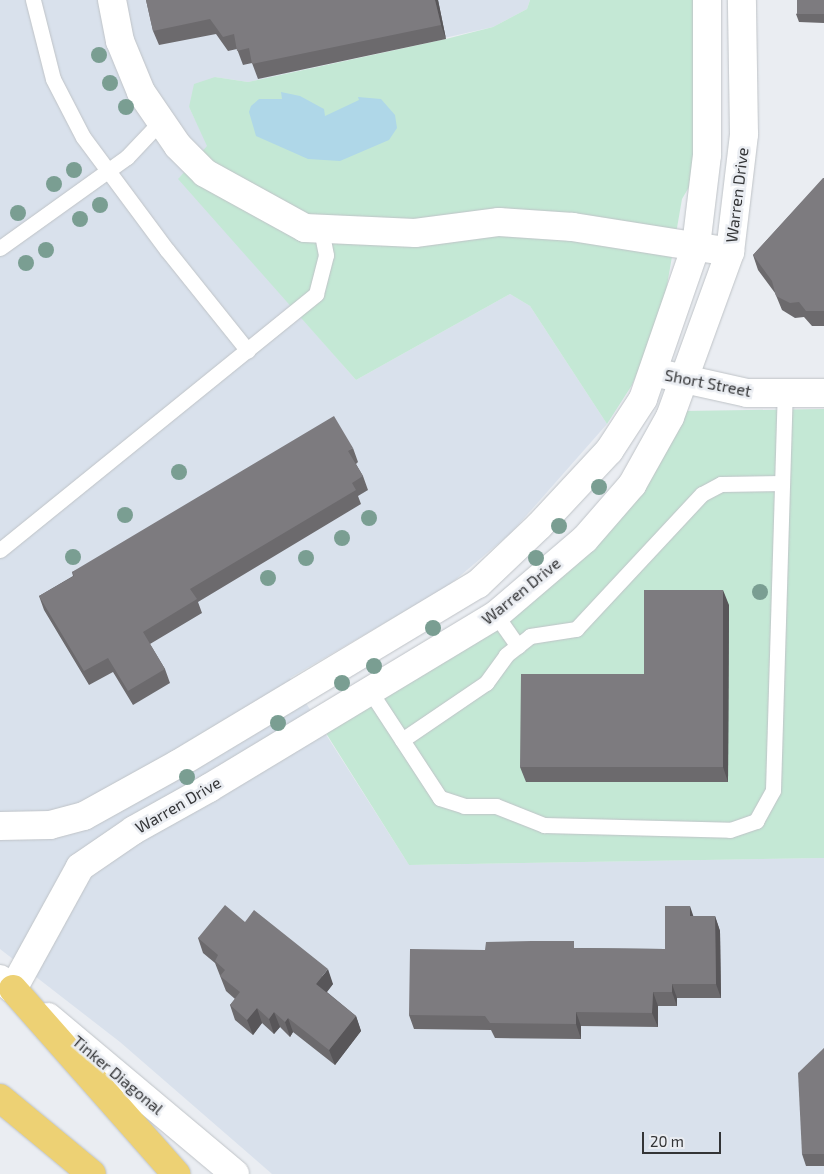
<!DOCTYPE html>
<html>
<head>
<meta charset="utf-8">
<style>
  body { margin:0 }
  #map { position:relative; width:824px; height:1174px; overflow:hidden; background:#eaedf2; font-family:"Exo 2",sans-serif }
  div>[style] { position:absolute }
  .built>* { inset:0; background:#d9e1ec }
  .green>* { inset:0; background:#c4e8d5 }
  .water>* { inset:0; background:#afd7e8 }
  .roads { filter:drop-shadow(0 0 1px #bfc3c7) drop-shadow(0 0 1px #bfc3c7) }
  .service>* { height:15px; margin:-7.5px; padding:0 7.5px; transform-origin:7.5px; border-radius:7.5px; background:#fff }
  .minor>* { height:28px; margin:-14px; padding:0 14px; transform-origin:14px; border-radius:14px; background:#fff }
  .tertiary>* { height:28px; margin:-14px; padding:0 14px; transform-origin:14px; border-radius:14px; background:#fff }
  .motorway>* { height:28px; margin:-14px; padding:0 14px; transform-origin:14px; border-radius:14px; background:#edd174 }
  .trees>* { width:16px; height:16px; margin:-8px; border-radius:50%; background:#7a9e92 }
  .wall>* { inset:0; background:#6c6a6d }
  .shaded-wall>* { inset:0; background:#585659 }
  .building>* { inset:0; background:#7d7b7f; transform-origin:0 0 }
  span { translate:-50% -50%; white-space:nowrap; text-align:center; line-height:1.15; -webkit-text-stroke:5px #eaedf2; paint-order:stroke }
  .street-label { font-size:16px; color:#333436 }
  .scale { position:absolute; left:642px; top:1132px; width:79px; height:22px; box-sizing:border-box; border:2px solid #333436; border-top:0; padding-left:6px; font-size:15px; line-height:18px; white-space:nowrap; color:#333436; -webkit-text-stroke:4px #eaedf2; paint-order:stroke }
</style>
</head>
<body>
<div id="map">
  <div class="built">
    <i style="clip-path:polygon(0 0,530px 0,527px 9px,493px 27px,248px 82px,215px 77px,189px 107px,208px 146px,179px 178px,356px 380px,510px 294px,530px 306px,607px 424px,511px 533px,448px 586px,290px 678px,409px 865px,824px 858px,824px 1174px,272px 1174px,120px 1042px,0 949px)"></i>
  </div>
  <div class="green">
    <i style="clip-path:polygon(530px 0,695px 0,696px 175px,682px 199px,665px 297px,653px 336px,632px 385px,607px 424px,530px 306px,510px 294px,356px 380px,178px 179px,207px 146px,189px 107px,194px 84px,215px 77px,248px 82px,446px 39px,493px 27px,527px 9px)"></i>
    <i style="clip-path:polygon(824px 409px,824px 858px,409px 865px,324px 730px,525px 602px,684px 411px)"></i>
  </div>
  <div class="water">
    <i style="clip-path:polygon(281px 92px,300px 96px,324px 109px,325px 116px,359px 100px,358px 97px,381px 99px,395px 115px,397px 128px,389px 140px,340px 161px,308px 159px,256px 136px,249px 112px,251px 106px,259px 99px,282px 99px)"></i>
  </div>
  <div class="roads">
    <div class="service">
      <i style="left:33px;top:0;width:81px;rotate:75.8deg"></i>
      <i style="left:53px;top:79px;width:65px;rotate:62.7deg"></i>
      <i style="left:83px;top:137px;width:141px;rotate:53.4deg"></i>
      <i style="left:167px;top:250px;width:129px;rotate:51.3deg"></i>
      <i style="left:0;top:248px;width:156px;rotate:-35.6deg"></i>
      <i style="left:127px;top:157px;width:50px;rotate:-46.6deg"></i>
      <i style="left:0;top:550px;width:407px;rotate:-39deg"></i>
      <i style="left:316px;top:294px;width:40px;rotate:-75.6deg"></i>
      <i style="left:326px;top:255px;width:26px;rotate:-101deg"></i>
      <i style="left:496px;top:615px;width:38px;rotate:55deg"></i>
      <i style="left:370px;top:691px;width:128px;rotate:56.8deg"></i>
      <i style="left:440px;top:798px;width:25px;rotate:18deg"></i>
      <i style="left:464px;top:806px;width:32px"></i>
      <i style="left:496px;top:806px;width:52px;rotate:21.6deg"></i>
      <i style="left:544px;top:825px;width:186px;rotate:1.5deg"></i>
      <i style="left:730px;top:830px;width:28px;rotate:-19deg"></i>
      <i style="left:756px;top:821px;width:35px;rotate:-61deg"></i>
      <i style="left:773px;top:790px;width:397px;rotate:-88.3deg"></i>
      <i style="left:402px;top:740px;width:102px;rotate:-34.2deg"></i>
      <i style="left:486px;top:683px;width:34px;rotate:-54deg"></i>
      <i style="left:506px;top:655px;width:31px;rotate:-38deg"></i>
      <i style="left:530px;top:636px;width:47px;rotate:-8.7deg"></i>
      <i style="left:576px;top:629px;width:185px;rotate:-47deg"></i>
      <i style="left:702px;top:494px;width:21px;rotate:-28deg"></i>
      <i style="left:721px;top:484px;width:61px;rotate:-0.9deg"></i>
    </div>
    <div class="minor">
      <i style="left:112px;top:0;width:42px;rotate:79deg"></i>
      <i style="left:120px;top:41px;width:55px;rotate:67.6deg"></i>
      <i style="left:141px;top:92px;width:65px;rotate:55.6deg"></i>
      <i style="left:178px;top:146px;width:38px;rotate:45deg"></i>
      <i style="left:205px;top:173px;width:114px;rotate:28.8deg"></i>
      <i style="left:305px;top:228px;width:110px;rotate:2.6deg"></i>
      <i style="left:415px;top:233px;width:85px;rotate:-7.5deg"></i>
      <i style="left:499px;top:222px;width:74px;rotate:3.9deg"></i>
      <i style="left:573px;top:227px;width:159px;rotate:9deg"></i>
      <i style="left:653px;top:372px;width:96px;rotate:12.6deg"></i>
      <i style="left:747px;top:393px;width:77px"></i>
      <i style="left:48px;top:1017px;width:244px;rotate:40deg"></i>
    </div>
    <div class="tertiary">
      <i style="left:0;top:826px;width:50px;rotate:-1.1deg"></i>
      <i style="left:50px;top:825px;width:35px;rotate:-15deg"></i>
      <i style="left:84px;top:816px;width:107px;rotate:-29deg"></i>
      <i style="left:178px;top:764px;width:350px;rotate:-31deg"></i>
      <i style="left:478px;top:584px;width:84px;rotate:-43.6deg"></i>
      <i style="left:539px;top:526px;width:103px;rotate:-47deg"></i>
      <i style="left:609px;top:451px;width:62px;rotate:-56.8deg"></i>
      <i style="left:643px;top:399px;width:162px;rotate:-70.9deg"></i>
      <i style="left:696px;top:246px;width:92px;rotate:-83.1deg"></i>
      <i style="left:707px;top:155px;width:155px;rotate:-90deg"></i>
      <i style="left:0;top:979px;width:16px;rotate:38deg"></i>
      <i style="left:13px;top:989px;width:139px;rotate:-61.2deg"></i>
      <i style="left:80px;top:867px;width:65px;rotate:-34.4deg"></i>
      <i style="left:134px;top:830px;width:86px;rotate:-29.2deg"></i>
      <i style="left:209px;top:788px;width:335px;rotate:-31.1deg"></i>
      <i style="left:496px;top:615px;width:117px;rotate:-40.5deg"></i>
      <i style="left:585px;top:539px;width:72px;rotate:-49deg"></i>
      <i style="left:632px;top:485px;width:78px;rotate:-60.8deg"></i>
      <i style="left:670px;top:417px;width:176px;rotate:-70deg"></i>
      <i style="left:730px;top:252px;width:119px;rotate:-83.2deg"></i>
      <i style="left:744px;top:134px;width:134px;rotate:-90.9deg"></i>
    </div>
    <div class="motorway">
      <i style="left:13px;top:989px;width:247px;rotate:48.6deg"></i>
      <i style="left:0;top:1098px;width:119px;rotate:39.6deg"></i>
    </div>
  </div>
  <div class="trees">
    <i style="left:99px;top:55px"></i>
    <i style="left:110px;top:83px"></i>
    <i style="left:126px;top:107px"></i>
    <i style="left:74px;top:170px"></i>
    <i style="left:54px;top:184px"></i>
    <i style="left:100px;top:205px"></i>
    <i style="left:18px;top:213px"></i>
    <i style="left:80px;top:219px"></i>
    <i style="left:46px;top:250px"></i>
    <i style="left:26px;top:263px"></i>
    <i style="left:179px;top:472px"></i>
    <i style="left:599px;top:487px"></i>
    <i style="left:125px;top:515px"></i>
    <i style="left:369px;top:518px"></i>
    <i style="left:559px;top:526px"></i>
    <i style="left:342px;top:538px"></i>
    <i style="left:73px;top:557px"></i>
    <i style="left:306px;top:558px"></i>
    <i style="left:536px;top:558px"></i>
    <i style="left:268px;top:578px"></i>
    <i style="left:760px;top:592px"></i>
    <i style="left:433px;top:628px"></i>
    <i style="left:374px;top:666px"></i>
    <i style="left:342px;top:683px"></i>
    <i style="left:278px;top:723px"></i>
    <i style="left:187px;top:777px"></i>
  </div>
  <div class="wall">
    <i style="clip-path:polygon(146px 0,438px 0,446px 39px,258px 79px,252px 63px,243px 65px,237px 49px,228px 51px,216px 34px,159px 45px,153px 31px)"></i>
    <i style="clip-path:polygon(824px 0,824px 23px,799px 22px,796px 14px)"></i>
    <i style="clip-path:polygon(824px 178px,824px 326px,812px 326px,804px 317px,795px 318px,782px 310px,775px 293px,758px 270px,753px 255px)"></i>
    <i style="clip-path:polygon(353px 448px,358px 462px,356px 464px,363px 476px,368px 490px,358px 496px,361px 504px,198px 602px,202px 613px,150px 644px,165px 669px,170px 683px,133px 705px,113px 672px,89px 685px,44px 610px,39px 596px,73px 576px,72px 572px)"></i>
    <i style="clip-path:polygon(729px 605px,728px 782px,526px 782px,520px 767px,644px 674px)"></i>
    <i style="clip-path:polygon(693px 916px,715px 916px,720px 931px,721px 998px,677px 998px,677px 1006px,658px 1006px,658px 1027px,581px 1026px,581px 1039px,495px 1038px,491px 1030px,414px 1029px,409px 1015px,485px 950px,577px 948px,665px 949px)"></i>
    <i style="clip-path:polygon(245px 922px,333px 984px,327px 992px,356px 1016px,361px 1031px,335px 1065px,293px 1032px,290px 1037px,280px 1027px,274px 1034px,262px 1023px,253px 1035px,235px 1020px,230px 1005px,235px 999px,226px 991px,215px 963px,203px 953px,198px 938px)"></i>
    <i style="clip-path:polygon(824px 1048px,824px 1166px,806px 1166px,802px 1154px)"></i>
  </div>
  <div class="shaded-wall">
    <i style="clip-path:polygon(435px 0,438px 0,446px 39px,441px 25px)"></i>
    <i style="clip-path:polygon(723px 590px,729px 605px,728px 782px,723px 767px)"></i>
    <i style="clip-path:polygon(690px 906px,695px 921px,690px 916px)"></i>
    <i style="clip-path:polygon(715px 916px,720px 931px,721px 998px,716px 984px)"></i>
    <i style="clip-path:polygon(328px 969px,333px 984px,322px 998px,316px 984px)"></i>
    <i style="clip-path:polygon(672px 984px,677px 998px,677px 1006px,672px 992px)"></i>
    <i style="clip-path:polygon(653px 992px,658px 1006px,658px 1027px,652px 1013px)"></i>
    <i style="clip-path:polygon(257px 1008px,262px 1023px,253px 1035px,247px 1020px)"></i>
    <i style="clip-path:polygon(274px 1012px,280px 1027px,274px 1034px,269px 1019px)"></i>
    <i style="clip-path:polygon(576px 1012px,581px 1026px,581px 1039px,576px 1024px)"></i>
    <i style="clip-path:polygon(356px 1016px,361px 1031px,335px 1065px,329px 1050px)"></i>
    <i style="clip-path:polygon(288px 1018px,293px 1032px,290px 1037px,285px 1022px)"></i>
  </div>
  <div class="building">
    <i style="clip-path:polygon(146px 0,435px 0,441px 25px,252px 64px,249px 48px,237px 51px,234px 34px,223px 37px,210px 19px,153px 31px)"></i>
    <i style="left:797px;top:0;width:27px;height:14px"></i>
    <i style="clip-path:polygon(823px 178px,824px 178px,824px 311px,806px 311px,799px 302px,790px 303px,776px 296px,772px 281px,753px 255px)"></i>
    <i style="clip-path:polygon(334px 416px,353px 448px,348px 451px,363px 476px,352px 483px,356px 490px,190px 589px,197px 599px,143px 632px,165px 669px,128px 691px,108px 658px,84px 671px,39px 596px,74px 576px,72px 572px)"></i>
    <i style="clip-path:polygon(644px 590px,723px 590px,723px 767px,520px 767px,521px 674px,644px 674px)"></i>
    <i style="clip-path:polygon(225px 905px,245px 922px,254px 910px,328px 969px,316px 984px,356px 1016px,329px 1050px,288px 1018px,285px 1022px,274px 1012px,269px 1019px,257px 1008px,247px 1020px,230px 1005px,240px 992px,220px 976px,225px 970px,215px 961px,218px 955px,198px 938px)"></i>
    <i style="clip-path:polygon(665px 906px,690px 906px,690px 916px,715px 916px,716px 984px,672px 984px,672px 992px,653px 992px,652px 1013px,576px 1012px,576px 1024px,490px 1023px,485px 1016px,409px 1015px,410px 949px,485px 950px,486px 942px,532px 941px,574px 941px,574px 948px,665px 949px)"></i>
    <i style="clip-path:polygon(824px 1048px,824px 1154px,802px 1154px,798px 1073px)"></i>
  </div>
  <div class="street-label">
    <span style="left:737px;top:195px;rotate:-83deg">Warren Drive</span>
    <span style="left:708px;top:383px;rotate:11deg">Short Street</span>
    <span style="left:521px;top:591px;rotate:-39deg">Warren Drive</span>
    <span style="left:178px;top:805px;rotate:-30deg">Warren Drive</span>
    <span style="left:118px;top:1075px;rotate:40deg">Tinker Diagonal</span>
  </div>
  <div class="scale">20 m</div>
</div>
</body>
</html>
